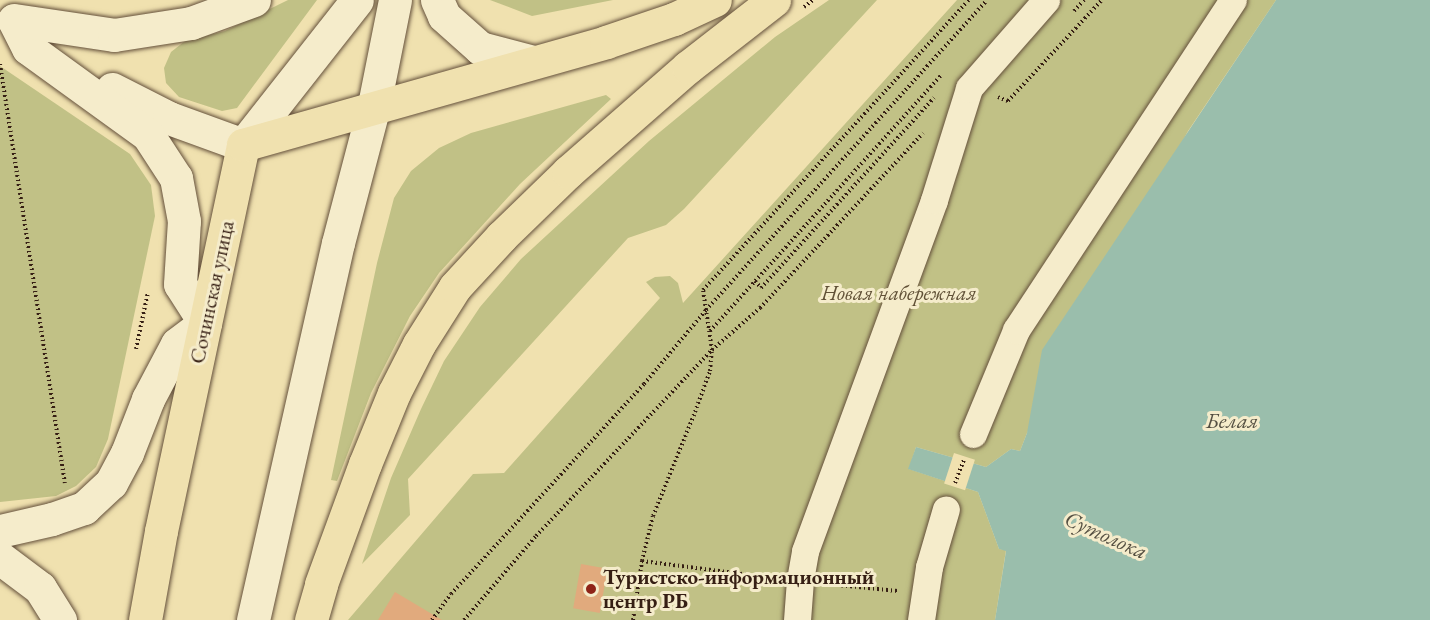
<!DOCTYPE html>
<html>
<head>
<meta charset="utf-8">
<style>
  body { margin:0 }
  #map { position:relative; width:1430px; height:620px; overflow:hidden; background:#f0e1af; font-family:"EB Garamond",serif }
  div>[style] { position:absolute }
  .green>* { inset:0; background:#c1c186 }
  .water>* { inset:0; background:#9abeac }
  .pier>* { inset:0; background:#f0e1af; transform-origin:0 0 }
  .building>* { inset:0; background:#e1aa7d; transform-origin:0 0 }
  .path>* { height:4px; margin-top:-2px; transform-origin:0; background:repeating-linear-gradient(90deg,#361f14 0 1.5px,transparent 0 4.5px) }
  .roads { filter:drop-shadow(0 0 2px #64503b) drop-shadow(0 0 2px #64503b) }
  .pedestrian>* { height:27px; margin:-13.5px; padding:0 13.5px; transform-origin:13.5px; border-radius:13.5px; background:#f5eccb }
  .minor>* { height:33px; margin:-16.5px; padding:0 16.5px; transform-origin:16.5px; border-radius:16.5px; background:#f5eccb }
  .secondary>* { height:33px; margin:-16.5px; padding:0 16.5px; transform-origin:16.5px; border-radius:16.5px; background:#f5eccb }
  .primary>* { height:33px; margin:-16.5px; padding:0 16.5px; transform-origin:16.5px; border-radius:16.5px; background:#f0e1af }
  .dots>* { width:16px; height:16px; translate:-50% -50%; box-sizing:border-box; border:3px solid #f5eccb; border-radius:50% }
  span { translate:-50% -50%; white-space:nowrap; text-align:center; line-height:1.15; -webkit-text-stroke:6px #f5eccb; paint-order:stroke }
  .street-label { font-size:21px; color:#361f14 }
  .park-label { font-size:21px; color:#605036; font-style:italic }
  .poi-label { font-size:21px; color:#361f14; font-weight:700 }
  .left { translate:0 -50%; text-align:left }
  .water-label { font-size:22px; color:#544f42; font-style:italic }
</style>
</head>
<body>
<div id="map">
  <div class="green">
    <i style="clip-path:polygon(288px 0,317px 0,237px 108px,222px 111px,179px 97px,166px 83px,164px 68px,171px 52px,185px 41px,225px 31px)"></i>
    <i style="clip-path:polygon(490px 0,613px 0,532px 16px)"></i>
    <i style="clip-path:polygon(829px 0,877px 0,684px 209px,666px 225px,628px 238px,408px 479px,410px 515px,362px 564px,391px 478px,421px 409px,444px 361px,480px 307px,521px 259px,649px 141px,775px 37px)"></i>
    <i style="clip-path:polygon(957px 0,1276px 0,1188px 131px,1027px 433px,1020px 451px,1011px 449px,986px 467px,916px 447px,909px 469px,978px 492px,999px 549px,1006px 550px,995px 620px,348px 620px,473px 474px,504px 473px,660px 298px,646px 282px,655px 277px,670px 276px,678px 283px,683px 303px)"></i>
    <i style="clip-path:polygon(0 66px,130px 154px,151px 185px,155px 216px,108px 439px,96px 467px,76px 486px,56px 496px,0 502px)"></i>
    <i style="clip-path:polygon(606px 95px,611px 99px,520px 184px,439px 273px,410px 316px,371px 393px,337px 481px,331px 480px,377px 263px,394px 198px,411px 171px,439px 148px,471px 133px)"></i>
  </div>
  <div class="water">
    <i style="clip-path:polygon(1276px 0,1430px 0,1430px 620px,995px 620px,1006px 551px,999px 549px,978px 492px,908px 469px,916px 447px,986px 467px,1011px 449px,1020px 451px,1027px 433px,1042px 350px)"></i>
  </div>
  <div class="pier">
    <i style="left:954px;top:453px;width:22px;height:32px;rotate:18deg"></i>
  </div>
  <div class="building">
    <i style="left:581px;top:564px;width:27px;height:45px;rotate:10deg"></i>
    <i style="clip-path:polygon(395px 592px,442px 620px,378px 620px)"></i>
  </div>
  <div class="path">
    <i style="left:804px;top:7px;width:11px;rotate:-38deg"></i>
    <i style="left:1074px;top:11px;width:15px;rotate:-48deg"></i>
    <i style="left:0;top:64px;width:424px;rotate:81.2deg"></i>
    <i style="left:998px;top:97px;width:11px;rotate:22deg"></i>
    <i style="left:1008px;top:101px;width:138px;rotate:-47.1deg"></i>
    <i style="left:755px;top:281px;width:9px;rotate:49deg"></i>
    <i style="left:761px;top:288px;width:257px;rotate:-47.7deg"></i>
    <i style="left:710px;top:331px;width:346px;rotate:-47.9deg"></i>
    <i style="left:136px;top:349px;width:58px;rotate:-78.1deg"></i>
    <i style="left:955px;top:483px;width:26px;rotate:-69deg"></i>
    <i style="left:773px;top:578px;width:132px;rotate:-172.6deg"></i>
    <i style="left:642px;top:561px;width:46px;rotate:-76.3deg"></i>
    <i style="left:653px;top:516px;width:112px;rotate:-68deg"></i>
    <i style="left:695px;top:412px;width:44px;rotate:-69.9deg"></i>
    <i style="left:710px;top:371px;width:21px;rotate:-85deg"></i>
    <i style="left:712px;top:350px;width:64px;rotate:-41.2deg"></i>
    <i style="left:760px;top:308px;width:239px;rotate:-47deg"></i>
    <i style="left:828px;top:584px;width:70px;rotate:5.7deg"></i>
    <i style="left:432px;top:620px;width:32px;rotate:-54deg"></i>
    <i style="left:451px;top:594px;width:285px;rotate:-47.4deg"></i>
    <i style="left:644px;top:384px;width:97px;rotate:-50deg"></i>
    <i style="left:706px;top:310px;width:418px;rotate:-47.8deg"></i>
    <i style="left:464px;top:620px;width:111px;rotate:-49.4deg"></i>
    <i style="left:536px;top:536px;width:256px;rotate:-46.6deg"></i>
    <i style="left:712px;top:350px;width:61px;rotate:-98.5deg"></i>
    <i style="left:703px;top:290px;width:394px;rotate:-47.5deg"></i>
    <i style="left:633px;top:620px;width:60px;rotate:-81.3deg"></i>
  </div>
  <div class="roads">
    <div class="pedestrian">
      <i style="left:973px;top:434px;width:113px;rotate:-67.5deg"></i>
      <i style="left:1016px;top:330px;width:395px;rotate:-56.7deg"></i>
      <i style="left:797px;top:620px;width:40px;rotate:-85.7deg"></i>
      <i style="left:800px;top:580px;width:29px;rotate:-80deg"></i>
      <i style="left:805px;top:551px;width:374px;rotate:-69.8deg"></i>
      <i style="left:934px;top:200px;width:117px;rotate:-72.6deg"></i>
      <i style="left:969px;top:88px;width:117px;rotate:-48.8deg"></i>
      <i style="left:921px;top:620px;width:54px;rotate:-81.4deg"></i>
      <i style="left:929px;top:567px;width:60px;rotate:-73.7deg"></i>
    </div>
    <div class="minor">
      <i style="left:0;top:531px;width:53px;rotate:-13deg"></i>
      <i style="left:52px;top:519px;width:34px;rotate:-19deg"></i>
      <i style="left:84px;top:508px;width:37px;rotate:-43deg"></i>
      <i style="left:111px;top:483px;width:34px;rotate:-62deg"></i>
      <i style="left:127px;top:453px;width:58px;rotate:-68.7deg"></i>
      <i style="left:148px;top:399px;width:62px;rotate:-62.2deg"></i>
      <i style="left:177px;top:344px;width:35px;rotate:-37deg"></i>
      <i style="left:0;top:558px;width:50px;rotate:36.9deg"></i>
      <i style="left:40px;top:588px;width:38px;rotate:58deg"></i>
    </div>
    <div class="secondary">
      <i style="left:437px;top:0;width:17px;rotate:66deg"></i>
      <i style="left:444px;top:16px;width:48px;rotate:41.6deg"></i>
      <i style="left:480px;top:48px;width:55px;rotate:14.8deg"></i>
      <i style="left:112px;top:89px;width:64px;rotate:27deg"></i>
      <i style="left:169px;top:118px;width:79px;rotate:20deg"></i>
      <i style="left:243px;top:145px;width:184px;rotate:-51.8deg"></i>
      <i style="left:205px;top:323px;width:46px;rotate:-122.7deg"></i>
      <i style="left:180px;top:284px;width:63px;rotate:-86.4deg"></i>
      <i style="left:184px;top:221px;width:44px;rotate:-100.5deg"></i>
      <i style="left:176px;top:178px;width:51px;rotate:-123.1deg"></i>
      <i style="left:148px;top:135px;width:148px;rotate:-144.1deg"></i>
      <i style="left:28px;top:48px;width:31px;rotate:-117deg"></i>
      <i style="left:14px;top:20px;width:101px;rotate:8.5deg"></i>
      <i style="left:114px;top:35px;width:78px;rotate:-8.9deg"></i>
      <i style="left:191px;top:23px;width:67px;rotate:-20.1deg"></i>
      <i style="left:253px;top:620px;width:386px;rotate:-77.3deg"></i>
      <i style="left:338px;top:243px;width:138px;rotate:-75.3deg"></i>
      <i style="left:373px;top:110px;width:112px;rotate:-78.7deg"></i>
    </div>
    <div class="primary">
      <i style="left:145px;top:620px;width:90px;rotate:-79.8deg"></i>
      <i style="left:161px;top:531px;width:395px;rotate:-78deg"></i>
      <i style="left:243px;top:145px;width:377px;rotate:-15.8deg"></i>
      <i style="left:606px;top:42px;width:72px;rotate:-18.7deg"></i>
      <i style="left:674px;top:19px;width:45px;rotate:-24.9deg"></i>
      <i style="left:311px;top:620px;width:37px;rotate:-74deg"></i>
      <i style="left:321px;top:584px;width:128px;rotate:-69.9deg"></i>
      <i style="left:365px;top:464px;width:77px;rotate:-67.8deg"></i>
      <i style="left:394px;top:393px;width:55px;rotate:-63deg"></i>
      <i style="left:419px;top:344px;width:67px;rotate:-57.7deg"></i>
      <i style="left:455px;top:287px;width:69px;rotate:-47.3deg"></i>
      <i style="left:502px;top:236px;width:92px;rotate:-44.1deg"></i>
      <i style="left:568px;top:172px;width:159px;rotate:-41.2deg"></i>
      <i style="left:688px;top:67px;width:109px;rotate:-37.9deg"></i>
    </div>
  </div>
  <div class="dots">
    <i style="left:591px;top:589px;background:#8f2418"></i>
  </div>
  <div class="street-label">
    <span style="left:212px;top:292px;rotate:-78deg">Сочинская улица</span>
  </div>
  <div class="park-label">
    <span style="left:899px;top:293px">Новая набережная</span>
  </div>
  <div class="poi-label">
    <span class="left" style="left:603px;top:589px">Туристско-информационный<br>центр РБ</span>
  </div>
  <div class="water-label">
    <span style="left:1232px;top:421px">Белая</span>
    <span style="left:1106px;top:535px;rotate:24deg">Сутолока</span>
  </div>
</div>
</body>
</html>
